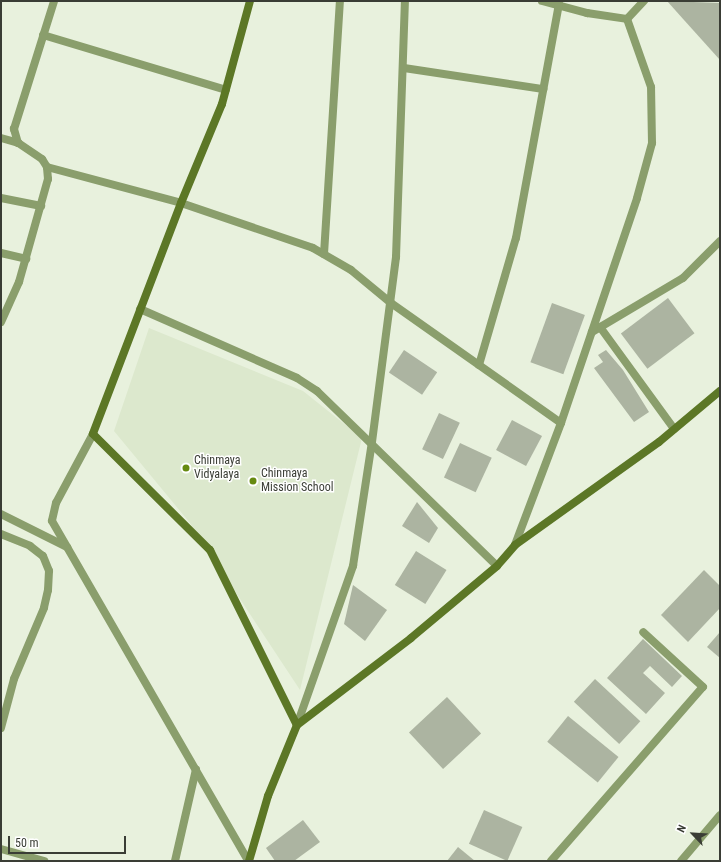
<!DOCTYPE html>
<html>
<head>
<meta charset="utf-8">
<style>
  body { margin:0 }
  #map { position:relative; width:721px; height:862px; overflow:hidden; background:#e8f1dd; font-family:"Roboto Condensed",sans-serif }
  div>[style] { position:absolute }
  .built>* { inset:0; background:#dce8cd }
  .building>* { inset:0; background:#acb4a1; transform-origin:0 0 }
  .street>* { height:8px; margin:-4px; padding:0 4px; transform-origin:4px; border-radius:4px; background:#8a9e6c }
  .secondary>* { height:8px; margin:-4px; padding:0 4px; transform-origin:4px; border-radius:4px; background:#5c7726 }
  .dots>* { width:11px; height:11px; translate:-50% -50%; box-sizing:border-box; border:2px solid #fff; border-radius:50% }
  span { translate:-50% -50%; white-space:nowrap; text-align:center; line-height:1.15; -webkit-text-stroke:3px #fff; paint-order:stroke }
  .poi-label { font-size:12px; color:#3a3d35 }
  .left { translate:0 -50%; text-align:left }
  .frame { position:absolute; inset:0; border:2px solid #3a3d35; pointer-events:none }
  .north { position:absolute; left:673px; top:814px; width:40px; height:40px; -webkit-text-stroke:3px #fff; paint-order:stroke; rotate:295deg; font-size:11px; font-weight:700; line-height:16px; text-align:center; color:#3a3d35 }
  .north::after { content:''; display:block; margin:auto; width:14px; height:18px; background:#3a3d35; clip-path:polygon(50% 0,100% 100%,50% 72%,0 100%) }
  .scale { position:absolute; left:8px; top:836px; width:118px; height:18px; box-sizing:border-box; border:2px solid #3a3d35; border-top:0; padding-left:5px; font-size:12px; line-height:14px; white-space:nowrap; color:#3a3d35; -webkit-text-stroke:3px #fff; paint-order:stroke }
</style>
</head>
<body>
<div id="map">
  <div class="built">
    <i style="clip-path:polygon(149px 328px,303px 391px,362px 438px,300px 690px,190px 523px,114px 431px)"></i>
  </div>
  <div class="building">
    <i style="clip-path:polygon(667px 1px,720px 3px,720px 60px,684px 20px)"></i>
    <i style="left:668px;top:298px;width:44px;height:59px;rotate:53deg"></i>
    <i style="left:552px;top:303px;width:35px;height:63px;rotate:20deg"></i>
    <i style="left:404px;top:350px;width:40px;height:27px;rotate:34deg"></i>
    <i style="clip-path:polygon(606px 350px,623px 370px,649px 412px,634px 422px,594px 368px,603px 362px,598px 355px)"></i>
    <i style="left:439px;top:413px;width:23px;height:40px;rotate:25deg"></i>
    <i style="left:512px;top:420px;width:34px;height:34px;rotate:28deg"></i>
    <i style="left:460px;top:443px;width:35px;height:38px;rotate:25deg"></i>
    <i style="clip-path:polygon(417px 502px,438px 528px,429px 543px,402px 526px)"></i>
    <i style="left:416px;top:551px;width:36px;height:40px;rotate:32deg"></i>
    <i style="clip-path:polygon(704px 570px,720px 586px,720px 608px,688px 642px,661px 615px)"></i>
    <i style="clip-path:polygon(353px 585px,387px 610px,365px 641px,344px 624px)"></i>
    <i style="clip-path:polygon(720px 632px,720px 658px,707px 647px)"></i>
    <i style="clip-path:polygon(643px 639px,682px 676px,672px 687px,650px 666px,643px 673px,665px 693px,646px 714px,607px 678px)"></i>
    <i style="left:595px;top:679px;width:62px;height:31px;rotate:43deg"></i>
    <i style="left:447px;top:697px;width:50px;height:52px;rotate:47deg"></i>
    <i style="left:568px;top:716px;width:65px;height:33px;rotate:39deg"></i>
    <i style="left:484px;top:810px;width:42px;height:37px;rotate:24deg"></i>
    <i style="clip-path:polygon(303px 820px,320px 842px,294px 861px,275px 861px,266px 848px)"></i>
    <i style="clip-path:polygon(458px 847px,475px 861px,447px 861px)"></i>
  </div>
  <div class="street">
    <i style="left:542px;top:1px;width:47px;rotate:14.9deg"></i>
    <i style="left:587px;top:13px;width:40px;rotate:8.5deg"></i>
    <i style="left:627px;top:19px;width:25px;rotate:-47deg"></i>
    <i style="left:43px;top:35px;width:191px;rotate:16.7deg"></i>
    <i style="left:404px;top:68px;width:141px;rotate:8.6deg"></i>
    <i style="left:1px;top:138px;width:18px;rotate:16deg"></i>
    <i style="left:47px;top:167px;width:139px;rotate:15deg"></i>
    <i style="left:181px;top:203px;width:139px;rotate:18.8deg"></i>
    <i style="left:313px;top:248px;width:44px;rotate:30.1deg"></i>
    <i style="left:351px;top:270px;width:52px;rotate:39.5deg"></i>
    <i style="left:391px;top:303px;width:208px;rotate:35.2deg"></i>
    <i style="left:561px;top:423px;width:130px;rotate:110.7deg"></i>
    <i style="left:1px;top:198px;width:41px;rotate:11.3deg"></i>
    <i style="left:1px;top:253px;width:26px;rotate:13deg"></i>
    <i style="left:324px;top:254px;width:254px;rotate:-86.4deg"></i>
    <i style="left:140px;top:309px;width:171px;rotate:23.7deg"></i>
    <i style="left:297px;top:378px;width:24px;rotate:33deg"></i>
    <i style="left:317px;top:391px;width:251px;rotate:44.2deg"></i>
    <i style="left:1px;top:322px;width:44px;rotate:-65.8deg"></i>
    <i style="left:19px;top:282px;width:107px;rotate:-74.3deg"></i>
    <i style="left:48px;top:179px;width:12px;rotate:-95deg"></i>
    <i style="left:47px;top:167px;width:9px;rotate:-122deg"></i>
    <i style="left:42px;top:159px;width:29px;rotate:-146deg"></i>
    <i style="left:18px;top:143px;width:15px;rotate:-106deg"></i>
    <i style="left:14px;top:129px;width:134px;rotate:-72.6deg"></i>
    <i style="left:600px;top:327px;width:126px;rotate:54deg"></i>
    <i style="left:592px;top:332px;width:106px;rotate:-30.7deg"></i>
    <i style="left:683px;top:278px;width:52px;rotate:-45deg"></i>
    <i style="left:479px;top:365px;width:132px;rotate:-73.8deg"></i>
    <i style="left:516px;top:238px;width:238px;rotate:-79.6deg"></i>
    <i style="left:561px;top:423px;width:237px;rotate:-71.3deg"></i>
    <i style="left:637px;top:198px;width:57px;rotate:-74.7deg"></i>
    <i style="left:652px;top:143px;width:56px;rotate:-91deg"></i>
    <i style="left:651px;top:87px;width:72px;rotate:-109.4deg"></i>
    <i style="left:93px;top:434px;width:78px;rotate:118.2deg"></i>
    <i style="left:56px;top:503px;width:18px;rotate:103deg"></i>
    <i style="left:52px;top:521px;width:392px;rotate:60deg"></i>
    <i style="left:1px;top:514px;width:74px;rotate:26.6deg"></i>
    <i style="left:1px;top:534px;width:31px;rotate:22deg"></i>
    <i style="left:30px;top:546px;width:16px;rotate:38deg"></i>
    <i style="left:43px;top:556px;width:16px;rotate:68deg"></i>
    <i style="left:49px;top:571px;width:19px;rotate:93deg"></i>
    <i style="left:48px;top:590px;width:18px;rotate:103deg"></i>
    <i style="left:44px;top:608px;width:77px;rotate:112.9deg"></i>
    <i style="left:14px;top:679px;width:51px;rotate:104.9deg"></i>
    <i style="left:297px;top:725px;width:169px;rotate:-70.6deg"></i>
    <i style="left:353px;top:566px;width:125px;rotate:-81.3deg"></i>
    <i style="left:372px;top:442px;width:187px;rotate:-82.6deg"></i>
    <i style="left:396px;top:257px;width:256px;rotate:-88deg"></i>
    <i style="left:1px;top:849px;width:45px;rotate:15.6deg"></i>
    <i style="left:175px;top:861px;width:94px;rotate:-77.1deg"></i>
    <i style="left:551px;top:861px;width:231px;rotate:-48.9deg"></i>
    <i style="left:703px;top:687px;width:81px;rotate:-137.5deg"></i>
    <i style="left:681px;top:861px;width:60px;rotate:-49.7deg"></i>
  </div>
  <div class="secondary">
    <i style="left:250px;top:1px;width:107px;rotate:105.2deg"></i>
    <i style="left:222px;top:104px;width:107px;rotate:112.5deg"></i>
    <i style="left:181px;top:203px;width:247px;rotate:110.9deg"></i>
    <i style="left:93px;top:434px;width:165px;rotate:44.8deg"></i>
    <i style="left:210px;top:550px;width:195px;rotate:63.6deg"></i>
    <i style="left:249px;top:861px;width:68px;rotate:-73.7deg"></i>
    <i style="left:268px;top:796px;width:77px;rotate:-67.8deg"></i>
    <i style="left:297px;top:725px;width:143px;rotate:-37.3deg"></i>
    <i style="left:411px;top:638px;width:112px;rotate:-39.9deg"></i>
    <i style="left:497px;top:566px;width:28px;rotate:-49deg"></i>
    <i style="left:515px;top:545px;width:177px;rotate:-35.6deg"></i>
    <i style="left:659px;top:442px;width:80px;rotate:-39.9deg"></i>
  </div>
  <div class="dots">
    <i style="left:186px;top:468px;background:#668a10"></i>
    <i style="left:253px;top:481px;background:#668a10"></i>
  </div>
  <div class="poi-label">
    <span class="left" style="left:194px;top:468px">Chinmaya<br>Vidyalaya</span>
    <span class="left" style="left:261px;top:481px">Chinmaya<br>Mission School</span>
  </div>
  <div class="frame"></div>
  <div class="north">N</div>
  <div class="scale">50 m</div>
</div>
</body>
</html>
